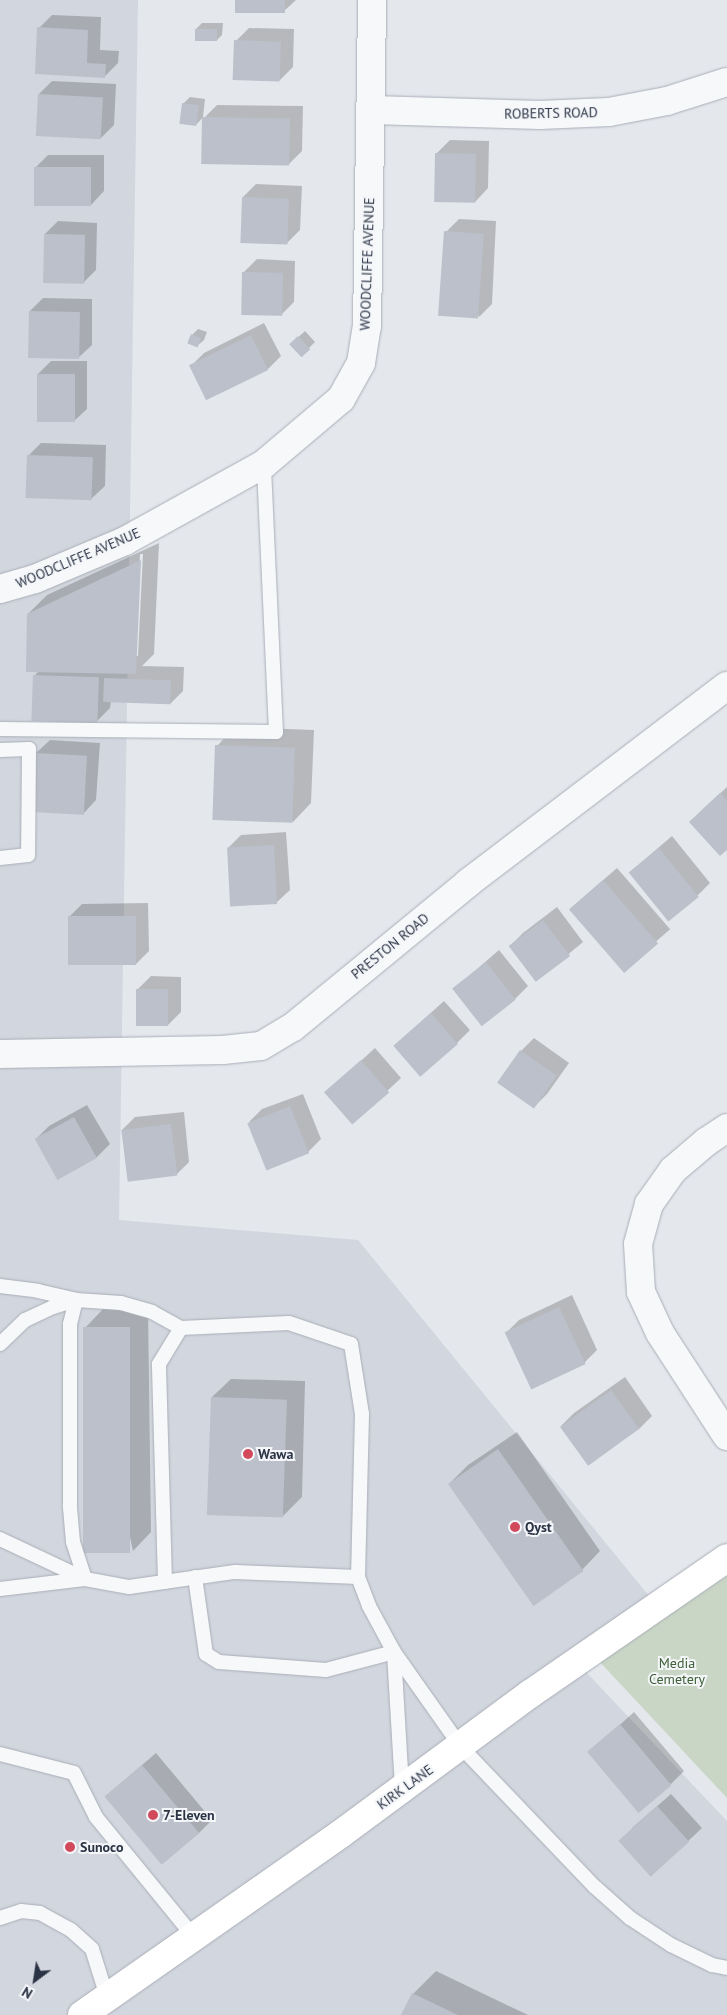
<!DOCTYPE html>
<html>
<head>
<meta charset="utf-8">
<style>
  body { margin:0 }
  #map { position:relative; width:727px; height:2015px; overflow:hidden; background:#e4e7ec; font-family:"PT Sans",sans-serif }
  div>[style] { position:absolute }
  .built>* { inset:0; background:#d2d6de }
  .green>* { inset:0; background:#c9d6c5 }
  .shadow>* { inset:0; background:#0003; transform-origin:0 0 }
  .building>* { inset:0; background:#bbc0ca; transform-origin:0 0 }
  .roads { filter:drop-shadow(0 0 1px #a9aeb7) drop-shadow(0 0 1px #a9aeb7) }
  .lane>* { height:14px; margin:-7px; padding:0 7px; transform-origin:7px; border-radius:7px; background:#f7f8fa }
  .street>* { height:28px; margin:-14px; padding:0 14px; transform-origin:14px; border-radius:14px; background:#f7f8fa }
  .secondary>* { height:28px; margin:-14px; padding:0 14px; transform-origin:14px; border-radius:14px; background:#fff }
  .dots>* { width:14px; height:14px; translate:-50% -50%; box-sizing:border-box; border:2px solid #f4f6f9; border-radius:50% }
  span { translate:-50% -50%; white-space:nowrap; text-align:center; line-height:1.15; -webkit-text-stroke:4px #f4f6f9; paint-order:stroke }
  .street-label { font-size:14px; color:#2b3445 }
  .poi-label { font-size:14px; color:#2b3445; font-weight:700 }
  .left { translate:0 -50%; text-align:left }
  .park-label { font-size:14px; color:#3f6138 }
  .north { position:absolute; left:10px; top:1955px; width:50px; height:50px; -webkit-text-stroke:4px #f4f6f9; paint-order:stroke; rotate:211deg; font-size:14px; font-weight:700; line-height:20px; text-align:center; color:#2b3445 }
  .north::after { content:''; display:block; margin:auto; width:18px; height:22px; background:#2b3445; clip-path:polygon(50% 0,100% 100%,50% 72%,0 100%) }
</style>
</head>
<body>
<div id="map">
  <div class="built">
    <i style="clip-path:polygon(0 0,138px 0,119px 1220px,358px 1240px,649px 1596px,587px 1673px,727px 1821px,727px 2015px,0 2015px)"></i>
  </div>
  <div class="green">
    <i style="clip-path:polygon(727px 1576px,727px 1798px,598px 1660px)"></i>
  </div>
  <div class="shadow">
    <i style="clip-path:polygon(236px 0,296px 0,284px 11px)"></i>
    <i style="clip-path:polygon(52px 15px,101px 17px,100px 50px,119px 51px,118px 63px,105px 76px,39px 28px)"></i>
    <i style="clip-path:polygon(202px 23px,223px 23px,222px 35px,216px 41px,196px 29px)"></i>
    <i style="clip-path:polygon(249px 28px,294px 29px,293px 67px,280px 80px,236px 41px)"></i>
    <i style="clip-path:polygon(52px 81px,116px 84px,114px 125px,101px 138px,39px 94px)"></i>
    <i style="clip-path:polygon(190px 97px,205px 99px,203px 117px,197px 124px,183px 104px)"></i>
    <i style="clip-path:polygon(217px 105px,303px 106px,302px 151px,289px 164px,204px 118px)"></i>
    <i style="clip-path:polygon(450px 140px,489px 141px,488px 188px,475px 202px,437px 153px)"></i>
    <i style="clip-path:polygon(48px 155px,104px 155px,104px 191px,91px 205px,35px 168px)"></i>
    <i style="clip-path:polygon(256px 184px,302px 186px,300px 230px,287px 243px,243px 197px)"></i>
    <i style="clip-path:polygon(459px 219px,496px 221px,492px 304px,479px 317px,446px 232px)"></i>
    <i style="clip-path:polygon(58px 221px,97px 223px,96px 270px,83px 283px,45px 234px)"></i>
    <i style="clip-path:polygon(257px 259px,295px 261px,294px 302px,281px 315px,244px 272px)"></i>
    <i style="clip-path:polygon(43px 298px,92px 299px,92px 345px,78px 358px,30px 311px)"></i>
    <i style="clip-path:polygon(264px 323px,281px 356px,268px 369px,191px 366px,204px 353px)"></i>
    <i style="clip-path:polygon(198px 329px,207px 332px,204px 340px,197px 346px,192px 335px)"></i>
    <i style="clip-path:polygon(305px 331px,315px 342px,309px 348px,291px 344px)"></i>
    <i style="clip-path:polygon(51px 361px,87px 361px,87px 409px,73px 422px,38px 374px)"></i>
    <i style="clip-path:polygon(41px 443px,106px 445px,105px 486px,91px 499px,28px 456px)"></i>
    <i style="clip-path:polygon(evenodd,159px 543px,154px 654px,142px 666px,184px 667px,183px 691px,170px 704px,111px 701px,110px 708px,97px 721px,34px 676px,39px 671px,28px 614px,47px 595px,159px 543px,140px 554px,143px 554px,138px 656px,135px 656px,140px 554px)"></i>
    <i style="clip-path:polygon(235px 727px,314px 730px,311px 803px,293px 822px,217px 746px)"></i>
    <i style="clip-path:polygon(50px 740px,100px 743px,96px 800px,83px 814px,36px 753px)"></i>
    <i style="clip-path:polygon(727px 787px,727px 848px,703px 809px)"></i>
    <i style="clip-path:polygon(286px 832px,290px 890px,276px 903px,228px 848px,241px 835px)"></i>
    <i style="clip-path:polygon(672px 836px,710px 883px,697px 896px,630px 872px)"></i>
    <i style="left:617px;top:868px;width:81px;height:62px;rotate:49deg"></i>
    <i style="clip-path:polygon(148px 903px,149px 951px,136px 964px,69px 917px,82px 904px)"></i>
    <i style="clip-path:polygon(557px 907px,583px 942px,536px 981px,510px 946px,523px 933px)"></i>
    <i style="clip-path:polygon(499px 950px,528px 986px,515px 999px,454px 989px)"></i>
    <i style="clip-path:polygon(151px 976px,181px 977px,181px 1012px,168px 1025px,138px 989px)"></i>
    <i style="clip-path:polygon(444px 1001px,470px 1030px,457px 1043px,395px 1045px)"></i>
    <i style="clip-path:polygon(534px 1038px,569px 1063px,547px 1094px,534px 1107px,521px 1051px)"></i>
    <i style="clip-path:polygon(375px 1048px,401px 1078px,353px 1123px,340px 1080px)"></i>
    <i style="clip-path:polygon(303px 1094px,321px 1139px,308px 1152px,249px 1122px,262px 1109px)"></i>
    <i style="clip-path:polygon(87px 1105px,110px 1144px,97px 1157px,59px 1178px,36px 1139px,49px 1126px)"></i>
    <i style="clip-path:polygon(184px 1112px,189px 1162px,176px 1175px,122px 1130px,135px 1117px)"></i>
    <i style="clip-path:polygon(572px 1295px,597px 1350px,584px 1363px,506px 1333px,519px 1320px)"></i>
    <i style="clip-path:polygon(148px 1308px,151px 1532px,133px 1551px,85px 1328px,103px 1309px)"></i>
    <i style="clip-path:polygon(625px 1377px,652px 1416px,639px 1429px,587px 1464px,561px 1426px,574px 1413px)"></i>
    <i style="clip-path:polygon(231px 1379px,305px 1381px,302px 1497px,283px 1516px,212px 1397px)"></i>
    <i style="clip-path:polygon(517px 1432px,600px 1551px,582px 1570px,449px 1484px,468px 1465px)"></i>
    <i style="clip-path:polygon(634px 1712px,684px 1771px,671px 1784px,590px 1752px)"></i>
    <i style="clip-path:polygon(156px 1753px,212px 1820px,199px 1833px,120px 1784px)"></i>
    <i style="clip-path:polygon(671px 1794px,702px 1828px,651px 1876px,632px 1828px)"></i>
    <i style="clip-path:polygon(436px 1971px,528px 2015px,403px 2015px,413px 1994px)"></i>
  </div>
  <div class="building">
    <i style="left:235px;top:0;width:50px;height:13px"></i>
    <i style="clip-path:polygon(37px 27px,88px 30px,87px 63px,106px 64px,105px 78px,35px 74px)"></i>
    <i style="left:195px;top:29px;width:22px;height:12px"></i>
    <i style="left:234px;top:40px;width:47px;height:40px;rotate:2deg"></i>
    <i style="left:38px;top:94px;width:65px;height:42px;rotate:3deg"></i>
    <i style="left:182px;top:103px;width:17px;height:21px;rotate:7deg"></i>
    <i style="left:202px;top:117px;width:88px;height:47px;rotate:1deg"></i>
    <i style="left:435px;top:153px;width:41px;height:49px;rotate:1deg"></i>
    <i style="left:34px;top:167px;width:57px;height:39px"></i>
    <i style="left:242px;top:197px;width:47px;height:46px;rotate:2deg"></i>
    <i style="left:444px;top:231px;width:40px;height:85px;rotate:4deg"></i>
    <i style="left:44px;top:234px;width:41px;height:49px;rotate:1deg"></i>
    <i style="left:242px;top:272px;width:41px;height:43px;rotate:1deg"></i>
    <i style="left:29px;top:311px;width:51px;height:47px;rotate:1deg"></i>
    <i style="left:191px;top:334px;width:11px;height:10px;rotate:22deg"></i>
    <i style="left:251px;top:335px;width:39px;height:69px;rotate:64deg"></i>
    <i style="left:298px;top:336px;width:18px;height:12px;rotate:47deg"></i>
    <i style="left:37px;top:374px;width:38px;height:48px"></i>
    <i style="left:27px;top:455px;width:66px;height:43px;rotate:2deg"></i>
    <i style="clip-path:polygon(141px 560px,136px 674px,26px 672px,27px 614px)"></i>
    <i style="left:33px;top:675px;width:66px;height:46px;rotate:2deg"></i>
    <i style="left:104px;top:678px;width:67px;height:24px;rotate:2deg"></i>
    <i style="left:215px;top:745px;width:80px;height:75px;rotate:2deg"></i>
    <i style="left:35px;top:753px;width:52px;height:59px;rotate:3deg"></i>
    <i style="clip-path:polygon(720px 793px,727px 801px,727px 850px,720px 856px,689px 822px)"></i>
    <i style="left:274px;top:845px;width:59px;height:47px;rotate:87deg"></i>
    <i style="left:659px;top:848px;width:63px;height:39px;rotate:51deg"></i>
    <i style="left:603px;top:880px;width:84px;height:45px;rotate:49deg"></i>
    <i style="left:136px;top:916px;width:49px;height:68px;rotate:90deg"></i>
    <i style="left:543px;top:920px;width:45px;height:43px;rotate:53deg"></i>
    <i style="left:486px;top:962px;width:48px;height:43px;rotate:52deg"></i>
    <i style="left:136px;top:989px;width:32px;height:37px"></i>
    <i style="left:431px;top:1013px;width:41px;height:50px;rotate:49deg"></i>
    <i style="left:520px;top:1050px;width:45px;height:40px;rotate:35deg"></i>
    <i style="left:361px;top:1060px;width:43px;height:49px;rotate:49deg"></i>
    <i style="left:290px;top:1106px;width:51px;height:46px;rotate:68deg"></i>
    <i style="left:74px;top:1117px;width:47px;height:45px;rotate:61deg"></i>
    <i style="left:171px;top:1124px;width:52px;height:50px;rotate:83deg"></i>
    <i style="left:559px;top:1307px;width:63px;height:60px;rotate:65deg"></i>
    <i style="left:83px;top:1327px;width:47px;height:226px"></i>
    <i style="left:611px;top:1390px;width:48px;height:63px;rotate:54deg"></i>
    <i style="left:211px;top:1397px;width:76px;height:118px;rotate:2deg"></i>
    <i style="left:498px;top:1449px;width:149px;height:61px;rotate:55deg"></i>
    <i style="left:620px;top:1724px;width:80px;height:43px;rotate:50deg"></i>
    <i style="left:142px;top:1765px;width:89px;height:49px;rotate:50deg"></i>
    <i style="left:657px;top:1806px;width:48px;height:52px;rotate:48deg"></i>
    <i style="clip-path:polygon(412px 1993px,458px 2015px,401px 2015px)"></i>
  </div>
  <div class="roads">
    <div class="lane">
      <i style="left:0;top:729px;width:276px;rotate:0.6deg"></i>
      <i style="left:276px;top:732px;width:268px;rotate:-92.6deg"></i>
      <i style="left:0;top:750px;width:29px;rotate:-2deg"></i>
      <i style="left:29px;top:749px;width:106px;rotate:90.5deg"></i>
      <i style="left:28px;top:855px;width:28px;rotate:174deg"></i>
      <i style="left:0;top:1286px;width:38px;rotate:7deg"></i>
      <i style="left:38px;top:1291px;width:39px;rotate:13deg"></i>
      <i style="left:76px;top:1300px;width:24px;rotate:163deg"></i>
      <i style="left:53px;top:1307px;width:31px;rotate:155deg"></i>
      <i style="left:25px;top:1320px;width:35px;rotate:136deg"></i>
      <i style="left:0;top:1539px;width:94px;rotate:25.2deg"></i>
      <i style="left:85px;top:1579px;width:45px;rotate:10.3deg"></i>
      <i style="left:129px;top:1587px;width:107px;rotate:-8.1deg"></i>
      <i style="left:235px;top:1572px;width:123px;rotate:2.3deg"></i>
      <i style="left:358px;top:1577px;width:31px;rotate:69deg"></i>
      <i style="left:369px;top:1606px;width:52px;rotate:61.5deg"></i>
      <i style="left:394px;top:1652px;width:116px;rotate:54.8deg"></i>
      <i style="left:461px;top:1747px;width:194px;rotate:46.3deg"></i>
      <i style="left:595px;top:1887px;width:47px;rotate:41.5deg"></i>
      <i style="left:630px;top:1918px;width:49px;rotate:33.4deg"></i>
      <i style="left:671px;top:1945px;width:46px;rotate:26deg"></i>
      <i style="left:712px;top:1965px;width:15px;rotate:11deg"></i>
      <i style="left:195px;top:1577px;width:78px;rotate:81.9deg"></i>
      <i style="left:206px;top:1654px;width:15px;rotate:32deg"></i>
      <i style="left:219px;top:1662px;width:107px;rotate:4.3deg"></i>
      <i style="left:326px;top:1670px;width:70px;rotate:-14.8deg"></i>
      <i style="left:85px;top:1579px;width:39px;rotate:-108deg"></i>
      <i style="left:73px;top:1542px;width:38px;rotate:-95deg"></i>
      <i style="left:70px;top:1504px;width:180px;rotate:-90deg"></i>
      <i style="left:70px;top:1324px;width:25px;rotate:-76deg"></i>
      <i style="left:76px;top:1300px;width:45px;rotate:3.8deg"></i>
      <i style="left:121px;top:1303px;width:32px;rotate:16deg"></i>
      <i style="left:152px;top:1312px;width:33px;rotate:29deg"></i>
      <i style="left:165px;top:1582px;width:218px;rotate:-91.6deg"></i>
      <i style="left:159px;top:1364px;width:42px;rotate:-58.6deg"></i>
      <i style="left:181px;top:1328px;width:108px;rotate:-2.7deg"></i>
      <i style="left:289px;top:1323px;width:65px;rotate:18.7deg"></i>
      <i style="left:351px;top:1344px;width:71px;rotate:81.1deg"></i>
      <i style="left:362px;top:1414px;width:163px;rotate:91.4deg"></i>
      <i style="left:0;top:1589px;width:85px;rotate:-6.8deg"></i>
      <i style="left:394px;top:1653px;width:136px;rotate:86.6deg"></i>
      <i style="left:0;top:1754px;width:76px;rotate:14.4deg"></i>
      <i style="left:74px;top:1773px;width:49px;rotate:63.4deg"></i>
      <i style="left:96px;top:1817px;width:155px;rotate:50.8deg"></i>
      <i style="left:0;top:1918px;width:22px;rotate:-18deg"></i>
      <i style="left:21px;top:1911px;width:19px;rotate:6deg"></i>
      <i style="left:40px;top:1913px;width:35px;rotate:29deg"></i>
      <i style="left:71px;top:1930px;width:28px;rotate:42deg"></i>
      <i style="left:92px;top:1949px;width:50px;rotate:72.6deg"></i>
    </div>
    <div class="street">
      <i style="left:372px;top:110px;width:168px;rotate:1.7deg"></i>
      <i style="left:540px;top:115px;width:69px;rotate:-2.5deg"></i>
      <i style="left:609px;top:112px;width:59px;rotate:-10.7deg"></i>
      <i style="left:667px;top:101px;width:63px;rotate:-17.6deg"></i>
      <i style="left:0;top:589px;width:36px;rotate:-16deg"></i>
      <i style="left:35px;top:579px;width:98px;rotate:-22.9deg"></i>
      <i style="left:125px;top:541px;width:159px;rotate:-29deg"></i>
      <i style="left:264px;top:464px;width:101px;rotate:-40.2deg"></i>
      <i style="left:341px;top:399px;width:41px;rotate:-60.9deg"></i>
      <i style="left:361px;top:363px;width:37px;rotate:-81deg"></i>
      <i style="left:367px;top:326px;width:326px;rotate:-89.1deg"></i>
      <i style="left:0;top:1054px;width:223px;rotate:-1deg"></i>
      <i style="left:223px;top:1050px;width:38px;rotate:-6deg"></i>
      <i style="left:261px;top:1046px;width:37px;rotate:-31deg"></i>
      <i style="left:293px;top:1027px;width:227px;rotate:-39.4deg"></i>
      <i style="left:468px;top:883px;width:325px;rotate:-37.3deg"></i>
      <i style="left:727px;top:1128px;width:25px;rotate:146deg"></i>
      <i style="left:706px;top:1142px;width:43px;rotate:139.7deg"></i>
      <i style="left:673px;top:1170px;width:42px;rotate:125.2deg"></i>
      <i style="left:649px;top:1204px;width:41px;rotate:105.4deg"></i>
      <i style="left:638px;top:1244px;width:48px;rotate:86.4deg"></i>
      <i style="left:641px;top:1292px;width:45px;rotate:65.1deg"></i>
      <i style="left:660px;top:1333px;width:123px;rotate:57deg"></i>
    </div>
    <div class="secondary">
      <i style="left:82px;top:2015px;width:317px;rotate:-35deg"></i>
      <i style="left:342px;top:1833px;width:234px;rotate:-36.5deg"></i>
      <i style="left:530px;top:1694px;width:239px;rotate:-34.6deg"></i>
    </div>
  </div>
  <div class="dots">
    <i style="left:248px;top:1454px;background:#d1495b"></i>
    <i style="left:515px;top:1527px;background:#d1495b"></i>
    <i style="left:153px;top:1815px;background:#d1495b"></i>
    <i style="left:70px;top:1847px;background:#d1495b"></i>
  </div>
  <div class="street-label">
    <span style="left:551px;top:113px;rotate:-1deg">ROBERTS ROAD</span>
    <span style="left:367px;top:264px;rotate:-88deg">WOODCLIFFE AVENUE</span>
    <span style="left:78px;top:558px;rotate:-23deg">WOODCLIFFE AVENUE</span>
    <span style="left:390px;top:946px;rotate:-39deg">PRESTON ROAD</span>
    <span style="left:405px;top:1787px;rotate:-36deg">KIRK LANE</span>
  </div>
  <div class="poi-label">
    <span class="left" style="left:258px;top:1454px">Wawa</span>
    <span class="left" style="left:525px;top:1527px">Qyst</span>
    <span class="left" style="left:163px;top:1815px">7-Eleven</span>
    <span class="left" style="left:80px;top:1847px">Sunoco</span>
  </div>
  <div class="park-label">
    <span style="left:677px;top:1671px">Media<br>Cemetery</span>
  </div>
  <div class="north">N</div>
</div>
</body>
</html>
